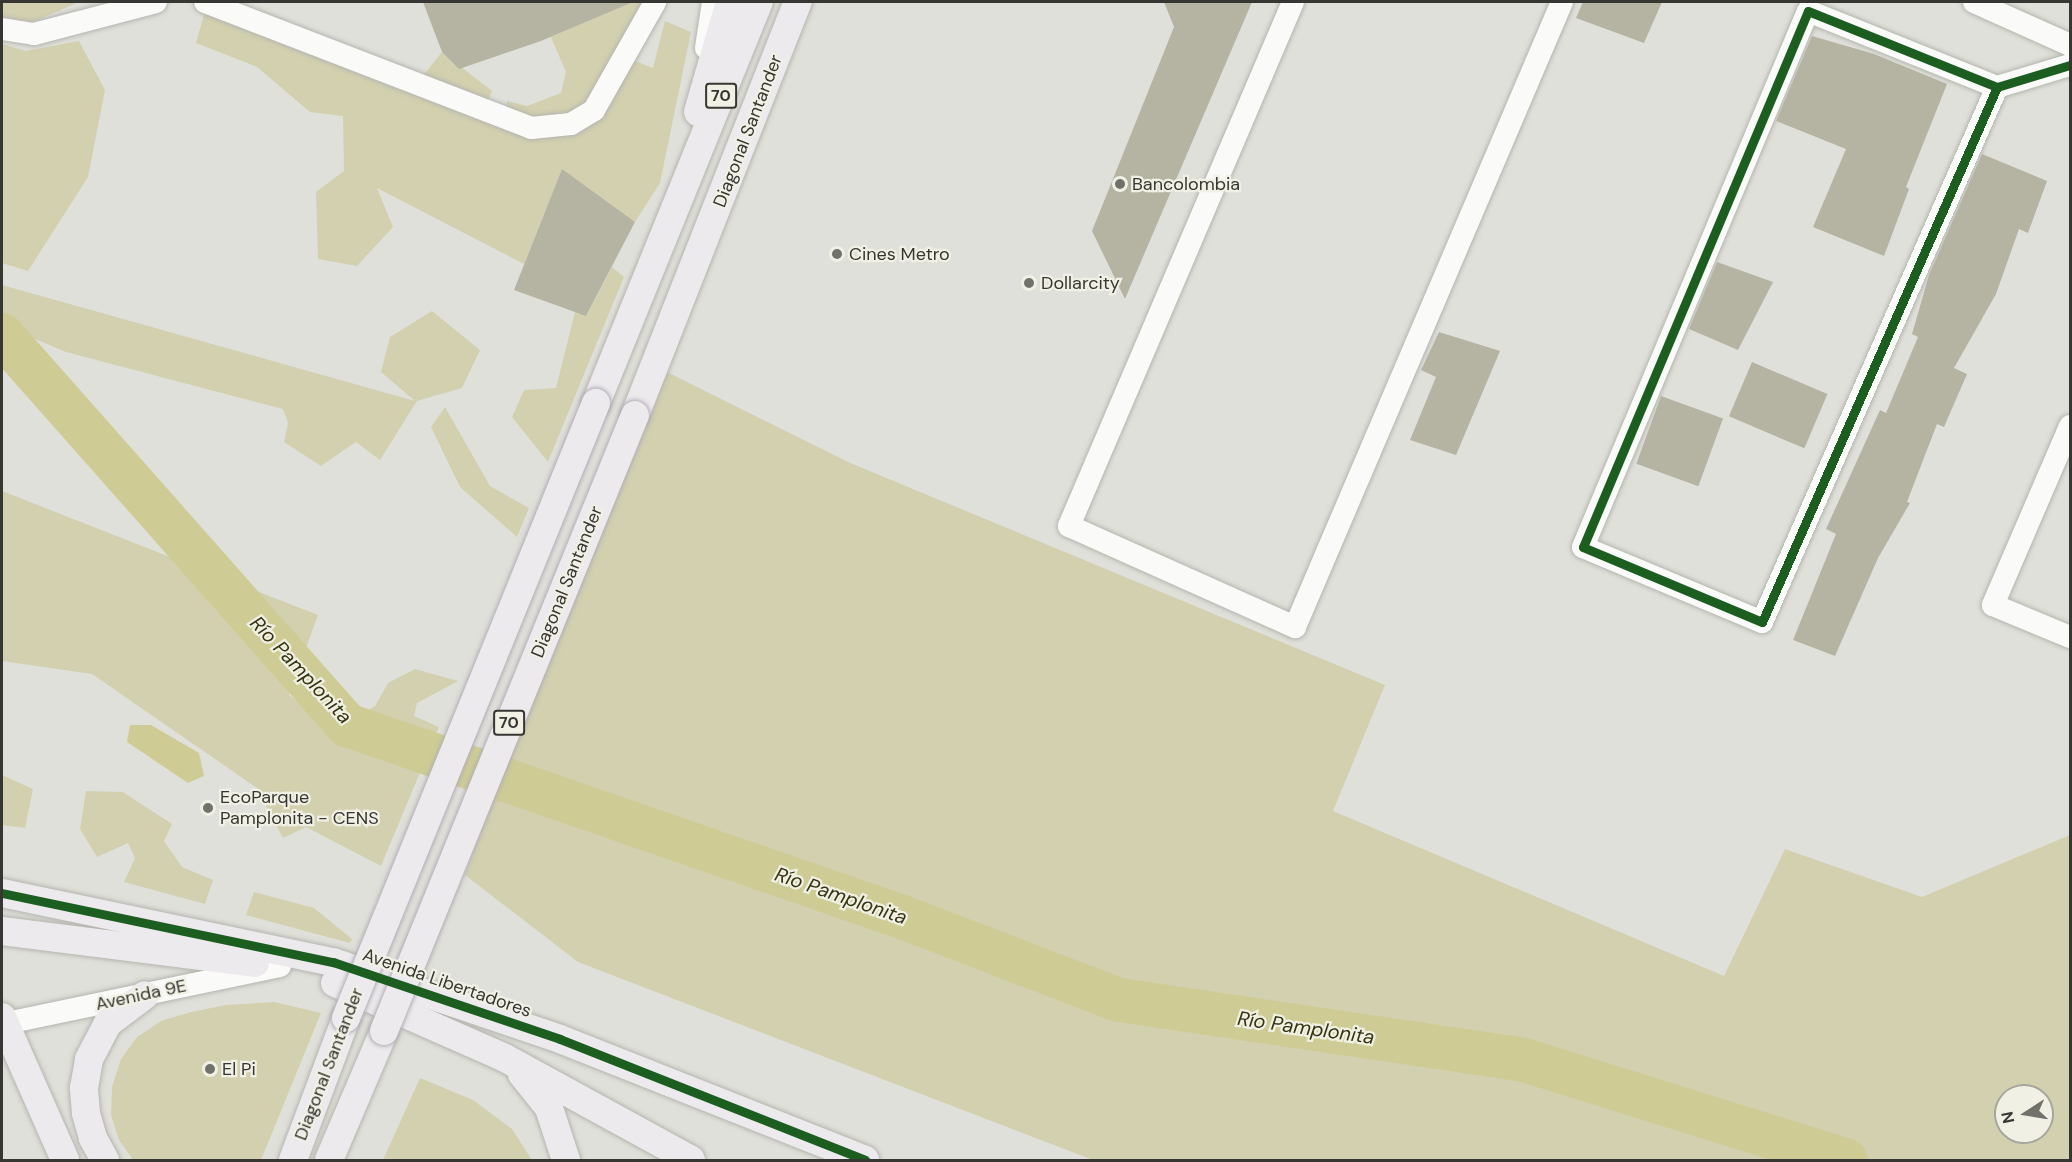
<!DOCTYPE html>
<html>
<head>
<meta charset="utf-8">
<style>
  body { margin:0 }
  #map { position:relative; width:2072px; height:1162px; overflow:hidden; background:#e0e0da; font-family:"DM Sans",sans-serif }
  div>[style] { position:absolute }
  .green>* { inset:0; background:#d2d0af }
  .water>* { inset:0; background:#cecc94 }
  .river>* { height:44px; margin:-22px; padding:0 22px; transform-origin:22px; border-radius:22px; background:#cecc94 }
  .building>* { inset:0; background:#b5b4a2; transform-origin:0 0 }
  .roads { filter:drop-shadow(0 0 2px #b5b5b0) drop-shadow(0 0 2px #b5b5b0) }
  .minor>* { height:22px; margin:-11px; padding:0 11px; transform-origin:11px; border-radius:11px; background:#fafaf9 }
  .major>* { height:28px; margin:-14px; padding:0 14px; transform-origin:14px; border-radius:14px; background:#edeaee }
  .bridges { filter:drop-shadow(0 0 2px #b2aeb5) drop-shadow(0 0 2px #b2aeb5) }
  .major-bridge>* { height:28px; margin:-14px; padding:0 14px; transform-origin:14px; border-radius:14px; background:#edeaee }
  .cycleway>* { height:9px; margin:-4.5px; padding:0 4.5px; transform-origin:4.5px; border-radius:4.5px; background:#1b5e20 }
  .dots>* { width:16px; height:16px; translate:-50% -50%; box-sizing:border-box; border:3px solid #f0f0e4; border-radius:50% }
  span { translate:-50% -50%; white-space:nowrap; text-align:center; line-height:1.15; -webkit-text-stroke:4.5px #f0f0e4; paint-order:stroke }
  .shield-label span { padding:2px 4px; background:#f0f0e4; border:2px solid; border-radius:4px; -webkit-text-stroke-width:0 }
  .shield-label { font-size:16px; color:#363632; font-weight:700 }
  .street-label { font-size:18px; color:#363632 }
  .poi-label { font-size:18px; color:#363632 }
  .left { translate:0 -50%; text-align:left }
  .water-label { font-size:20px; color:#363411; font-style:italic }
  .frame { position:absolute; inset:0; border:3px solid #363632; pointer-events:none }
  .north { position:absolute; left:1994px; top:1084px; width:60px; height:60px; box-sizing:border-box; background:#f0f0e4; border:2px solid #a6a69d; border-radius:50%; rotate:258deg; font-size:16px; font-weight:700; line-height:24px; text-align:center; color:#363632 }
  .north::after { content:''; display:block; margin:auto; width:21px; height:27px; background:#72726d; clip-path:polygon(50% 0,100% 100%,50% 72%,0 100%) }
</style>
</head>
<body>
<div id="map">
  <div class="green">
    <i style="clip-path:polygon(2px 2px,79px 2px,33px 22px,2px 17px)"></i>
    <i style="clip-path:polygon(617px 2px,647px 2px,593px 108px,569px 122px,506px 117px,507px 101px,527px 106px,561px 93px,566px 72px,551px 37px,620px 7px)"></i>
    <i style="clip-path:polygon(205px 11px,570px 129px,630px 59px,653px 68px,665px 21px,691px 32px,660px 183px,635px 222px,562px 170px,524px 264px,377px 188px,393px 227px,357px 266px,318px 259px,316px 192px,344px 171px,343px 116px,310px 112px,257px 67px,196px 43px)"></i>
    <i style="clip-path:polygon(79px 41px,105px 90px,88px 177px,28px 271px,2px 263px,2px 44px,26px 51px)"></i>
    <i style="clip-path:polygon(442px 52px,492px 91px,484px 110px,416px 84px)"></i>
    <i style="clip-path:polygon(612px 267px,624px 277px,548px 462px,512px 417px,524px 390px,556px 388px,575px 312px,587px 315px)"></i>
    <i style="clip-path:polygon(2px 285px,415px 401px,381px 372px,390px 337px,432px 311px,480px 350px,462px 388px,417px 401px,380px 460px,356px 442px,321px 466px,284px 442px,288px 423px,283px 409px,66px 352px,2px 325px)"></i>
    <i style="clip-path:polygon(evenodd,649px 363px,848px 462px,1385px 685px,1333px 811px,1724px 976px,1785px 849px,1922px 897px,2070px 835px,2070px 1160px,1093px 1160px,578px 962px,465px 875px,649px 363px,2006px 1096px,2042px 1096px,2042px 1132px,2006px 1132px,2006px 1096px)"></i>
    <i style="clip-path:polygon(445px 407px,490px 486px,529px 508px,517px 537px,460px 487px,431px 427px)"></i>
    <i style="clip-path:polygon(2px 491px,318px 615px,289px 695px,338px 730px,375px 706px,388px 683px,415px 669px,458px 681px,417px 703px,414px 716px,439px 727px,381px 866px,306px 827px,283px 838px,257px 788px,92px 674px,2px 661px)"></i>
    <i style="clip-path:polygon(2px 775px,33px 789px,25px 828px,2px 825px)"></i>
    <i style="clip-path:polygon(86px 791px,123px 792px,172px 824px,164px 841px,182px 867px,213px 880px,205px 904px,124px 882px,135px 858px,128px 843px,97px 857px,80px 829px)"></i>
    <i style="clip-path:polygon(254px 892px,314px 908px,352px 939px,350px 943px,246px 915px)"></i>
    <i style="clip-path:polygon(274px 1002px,321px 1013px,261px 1160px,133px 1160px,119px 1140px,111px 1115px,112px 1087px,121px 1059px,137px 1037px,161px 1021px,191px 1012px,226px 1005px)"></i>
    <i style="clip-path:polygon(420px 1078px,473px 1100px,512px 1129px,532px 1160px,383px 1160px)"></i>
  </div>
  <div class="water">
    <i style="clip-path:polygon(130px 725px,151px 725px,199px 753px,204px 776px,188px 783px,127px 742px)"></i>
  </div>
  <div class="river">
    <i style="left:2px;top:335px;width:521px;rotate:48.5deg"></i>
    <i style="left:347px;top:725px;width:590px;rotate:19.08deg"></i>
    <i style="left:905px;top:918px;width:229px;rotate:21deg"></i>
    <i style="left:1119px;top:1000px;width:409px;rotate:8.4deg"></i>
    <i style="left:1524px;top:1060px;width:337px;rotate:17.3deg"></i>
  </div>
  <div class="building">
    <i style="clip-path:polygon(423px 2px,633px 2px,541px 41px,459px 69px,442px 52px)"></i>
    <i style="clip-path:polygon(1164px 2px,1252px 2px,1125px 299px,1092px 231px,1174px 27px)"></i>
    <i style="clip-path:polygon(1583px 2px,1662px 2px,1644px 43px,1576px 18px)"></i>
    <i style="clip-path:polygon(1812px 36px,1874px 54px,1947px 84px,1906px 187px,1909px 189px,1884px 256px,1813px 227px,1846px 149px,1776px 121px)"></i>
    <i style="clip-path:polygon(1982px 154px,2047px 181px,2028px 233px,2019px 229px,1996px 294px,1954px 368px,1967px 374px,1944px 427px,1937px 424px,1907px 502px,1910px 503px,1878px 558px,1835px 656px,1793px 640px,1836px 534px,1826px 529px,1880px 410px,1886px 413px,1918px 337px,1912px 334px,1929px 275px)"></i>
    <i style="clip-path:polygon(562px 169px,635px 222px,586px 316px,514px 290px)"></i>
    <i style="clip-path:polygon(1717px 262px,1773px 282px,1738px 350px,1689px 329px)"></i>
    <i style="clip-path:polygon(1439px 332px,1500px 351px,1456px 455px,1410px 440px,1436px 377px,1421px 370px)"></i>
    <i style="left:1752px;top:362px;width:82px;height:59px;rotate:23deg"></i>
    <i style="left:1661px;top:396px;width:66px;height:72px;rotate:20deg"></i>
  </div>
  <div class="roads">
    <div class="minor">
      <i style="left:205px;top:2px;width:350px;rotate:21.1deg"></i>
      <i style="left:531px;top:128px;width:40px;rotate:-5.7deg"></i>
      <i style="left:571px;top:124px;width:27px;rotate:-31deg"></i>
      <i style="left:594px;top:110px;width:124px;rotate:-60.5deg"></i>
      <i style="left:1293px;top:2px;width:570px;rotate:113.15deg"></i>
      <i style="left:1069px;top:526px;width:248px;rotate:24.1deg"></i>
      <i style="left:1295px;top:627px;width:680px;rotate:-66.87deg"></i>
      <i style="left:1974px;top:2px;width:105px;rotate:24.1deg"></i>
      <i style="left:2px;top:29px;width:32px;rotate:9deg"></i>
      <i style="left:34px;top:34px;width:126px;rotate:-14.7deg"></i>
      <i style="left:706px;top:48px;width:47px;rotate:-81.3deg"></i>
      <i style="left:1997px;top:87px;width:584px;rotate:113.71deg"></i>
      <i style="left:1762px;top:622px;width:194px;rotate:-157.3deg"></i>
      <i style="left:1583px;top:547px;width:581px;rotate:-67.23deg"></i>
      <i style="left:1808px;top:11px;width:204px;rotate:21.9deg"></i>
      <i style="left:1997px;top:87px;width:76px;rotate:-16.8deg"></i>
      <i style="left:2070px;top:426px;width:195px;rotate:113.3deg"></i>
      <i style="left:1993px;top:605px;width:83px;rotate:22.6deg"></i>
      <i style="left:2px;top:1024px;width:284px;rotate:-11.8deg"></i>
    </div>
    <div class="major">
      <i style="left:698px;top:112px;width:115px;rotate:-73.8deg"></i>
      <i style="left:596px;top:403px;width:433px;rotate:-67.9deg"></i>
      <i style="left:635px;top:415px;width:444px;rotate:-68.5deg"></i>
      <i style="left:2px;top:893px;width:338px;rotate:11.8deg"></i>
      <i style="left:333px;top:962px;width:240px;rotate:18.7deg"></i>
      <i style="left:560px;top:1039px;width:328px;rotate:21.6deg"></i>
      <i style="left:2px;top:931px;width:255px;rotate:7.2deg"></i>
      <i style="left:335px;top:983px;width:186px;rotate:23.8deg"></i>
      <i style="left:505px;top:1058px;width:212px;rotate:28.7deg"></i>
      <i style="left:2px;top:1017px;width:156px;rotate:66.2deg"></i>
      <i style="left:522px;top:1074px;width:43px;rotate:51.5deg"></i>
      <i style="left:549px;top:1108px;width:55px;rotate:71.9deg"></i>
      <i style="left:105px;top:1160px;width:25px;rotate:-119deg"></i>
      <i style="left:93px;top:1138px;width:26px;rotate:-106deg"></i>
      <i style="left:86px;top:1113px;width:25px;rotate:-95deg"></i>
      <i style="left:84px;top:1088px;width:29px;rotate:-80deg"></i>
      <i style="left:89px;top:1059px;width:41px;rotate:-62.2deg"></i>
      <i style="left:108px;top:1023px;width:46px;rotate:-37.1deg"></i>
      <i style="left:293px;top:1160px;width:152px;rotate:-69.5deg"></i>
      <i style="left:329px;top:1160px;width:140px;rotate:-66.9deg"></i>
    </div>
  </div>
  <div class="bridges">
    <div class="major-bridge">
      <i style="left:346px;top:1018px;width:664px;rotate:-67.88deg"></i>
      <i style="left:384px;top:1031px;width:665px;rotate:-67.83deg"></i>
    </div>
  </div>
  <div class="cycleway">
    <i style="left:1997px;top:87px;width:584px;rotate:113.71deg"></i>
    <i style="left:1762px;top:622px;width:194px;rotate:-157.3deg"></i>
    <i style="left:1583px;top:547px;width:581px;rotate:-67.23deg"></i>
    <i style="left:1808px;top:11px;width:204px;rotate:21.9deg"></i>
    <i style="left:1997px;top:87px;width:76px;rotate:-16.8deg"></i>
    <i style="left:2px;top:893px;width:338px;rotate:11.8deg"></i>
    <i style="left:333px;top:962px;width:240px;rotate:18.7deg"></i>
    <i style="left:560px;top:1039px;width:328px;rotate:21.6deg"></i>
  </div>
  <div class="dots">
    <i style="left:1120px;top:184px;background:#72726d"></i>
    <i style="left:837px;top:254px;background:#72726d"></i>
    <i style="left:1029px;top:283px;background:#72726d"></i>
    <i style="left:208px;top:808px;background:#72726d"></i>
    <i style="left:210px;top:1069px;background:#72726d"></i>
  </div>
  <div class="shield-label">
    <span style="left:721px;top:96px">70</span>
    <span style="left:509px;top:723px">70</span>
  </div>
  <div class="street-label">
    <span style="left:748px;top:131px;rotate:-69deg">Diagonal Santander</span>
    <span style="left:567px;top:582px;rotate:-68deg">Diagonal Santander</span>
    <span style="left:447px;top:983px;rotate:19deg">Avenida Libertadores</span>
    <span style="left:141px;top:995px;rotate:-12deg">Avenida 9E</span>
    <span style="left:329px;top:1064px;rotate:-69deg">Diagonal Santander</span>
  </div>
  <div class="poi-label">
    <span class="left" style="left:1132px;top:184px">Bancolombia</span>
    <span class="left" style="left:849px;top:254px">Cines Metro</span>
    <span class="left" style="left:1041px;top:283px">Dollarcity</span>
    <span class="left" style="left:220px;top:808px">EcoParque<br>Pamplonita - CENS</span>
    <span class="left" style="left:222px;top:1069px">El Pi</span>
  </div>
  <div class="water-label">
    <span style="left:301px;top:670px;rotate:47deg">Río Pamplonita</span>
    <span style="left:841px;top:896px;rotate:19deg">Río Pamplonita</span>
    <span style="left:1306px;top:1028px;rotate:8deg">Río Pamplonita</span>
  </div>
  <div class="frame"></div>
  <div class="north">N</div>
</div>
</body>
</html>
